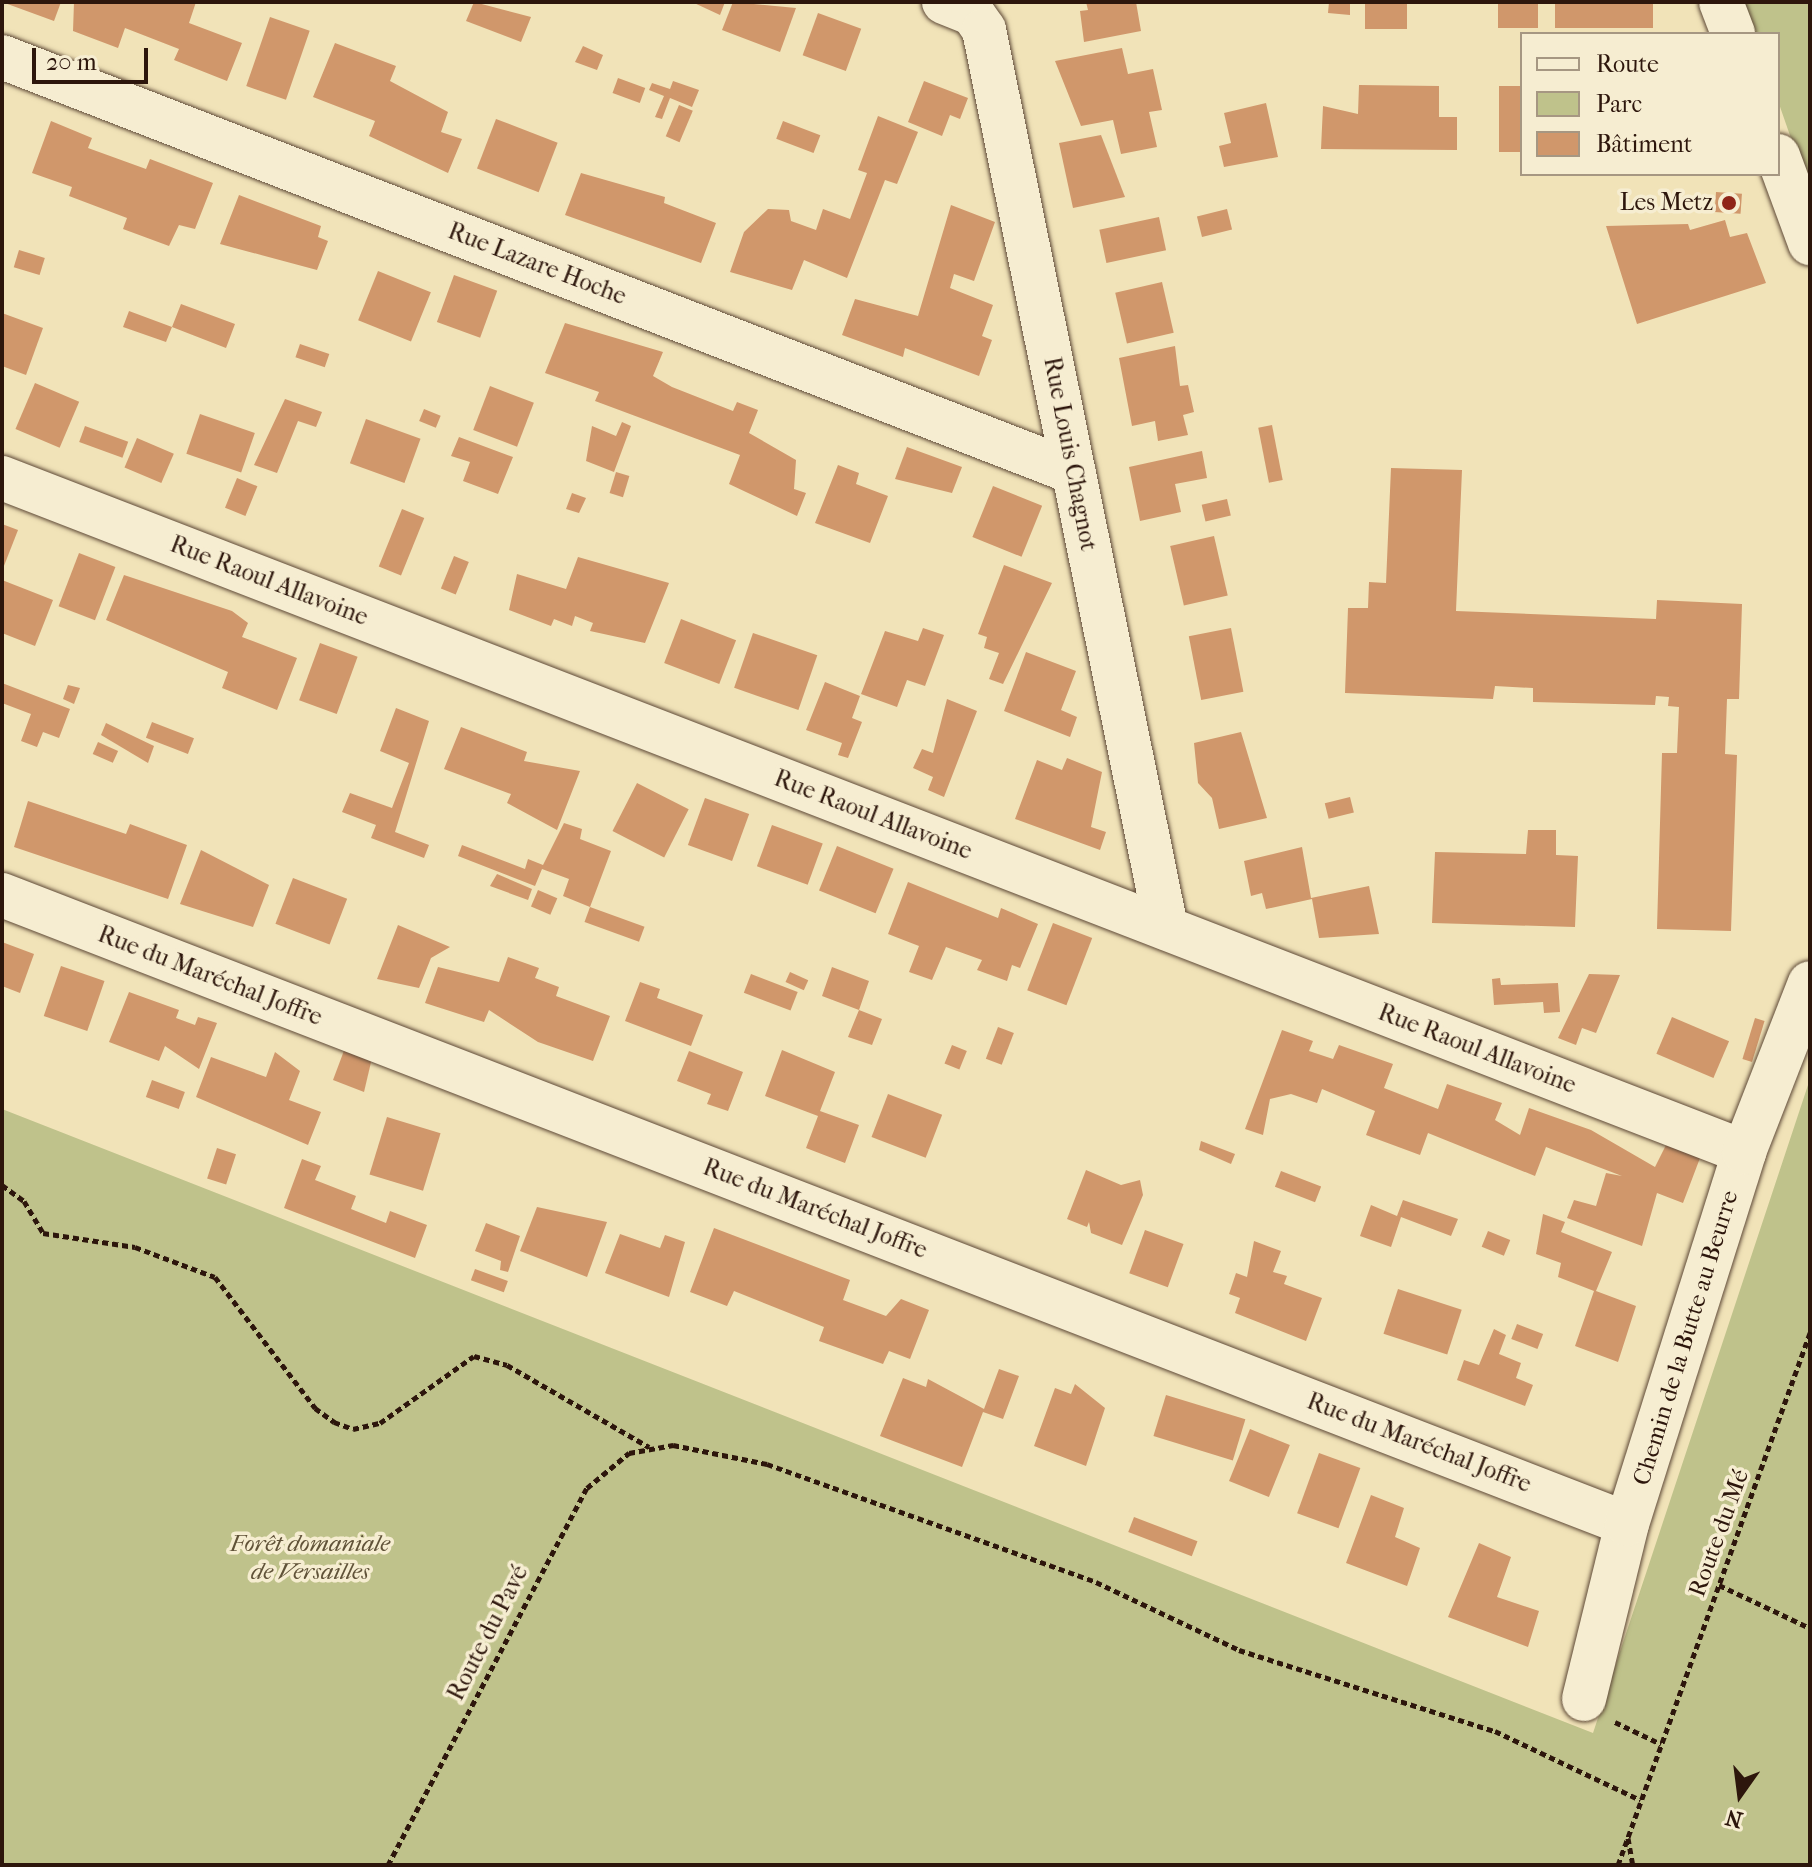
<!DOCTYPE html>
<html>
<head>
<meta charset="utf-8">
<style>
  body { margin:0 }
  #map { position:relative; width:1812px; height:1867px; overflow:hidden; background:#f1e3b8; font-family:"IM FELL French Canon",serif }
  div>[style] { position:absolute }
  .green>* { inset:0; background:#bfc28b }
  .building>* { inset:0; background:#d0976b; transform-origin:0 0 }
  .path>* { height:5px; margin-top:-2.5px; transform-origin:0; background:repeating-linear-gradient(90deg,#2d160c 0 6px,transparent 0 10px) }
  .roads { filter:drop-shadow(0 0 2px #5e4937) drop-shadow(0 0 2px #5e4937) }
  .minor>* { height:44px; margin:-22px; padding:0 22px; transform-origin:22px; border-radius:22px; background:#f6edd1 }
  .dots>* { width:22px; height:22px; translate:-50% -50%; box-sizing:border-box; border:4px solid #f6edd1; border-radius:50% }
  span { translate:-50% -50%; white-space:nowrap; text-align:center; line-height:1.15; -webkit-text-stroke:7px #f6edd1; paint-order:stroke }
  .poi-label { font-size:24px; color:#2d160c }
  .right { translate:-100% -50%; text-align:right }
  .street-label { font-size:24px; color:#2d160c }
  .park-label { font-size:24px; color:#605238; font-style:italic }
  .frame { position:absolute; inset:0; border:4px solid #2d160c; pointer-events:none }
  .legend { position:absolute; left:1520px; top:32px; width:260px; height:144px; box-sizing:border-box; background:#f6edd1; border:2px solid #a69782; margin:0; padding:10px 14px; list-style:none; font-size:24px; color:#2d160c }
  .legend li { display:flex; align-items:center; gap:16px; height:40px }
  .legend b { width:40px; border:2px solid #a69782 }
  .north { position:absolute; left:1700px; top:1755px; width:80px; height:80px; -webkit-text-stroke:6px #f6edd1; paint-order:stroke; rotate:194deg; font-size:22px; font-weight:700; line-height:32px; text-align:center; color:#2d160c }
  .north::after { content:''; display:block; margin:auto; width:28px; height:36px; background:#2d160c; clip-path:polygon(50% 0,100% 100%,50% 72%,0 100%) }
  .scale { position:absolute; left:32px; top:48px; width:116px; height:36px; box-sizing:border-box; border:4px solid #2d160c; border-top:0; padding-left:10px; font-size:24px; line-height:28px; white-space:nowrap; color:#2d160c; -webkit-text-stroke:6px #f6edd1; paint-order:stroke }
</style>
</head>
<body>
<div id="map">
  <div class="green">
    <i style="clip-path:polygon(1743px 2px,1810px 2px,1810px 193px,1778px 101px,1778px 34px,1755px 34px)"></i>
    <i style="clip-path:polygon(1810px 1079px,1810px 1865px,2px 1865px,2px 1109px,1593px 1733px)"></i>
  </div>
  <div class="building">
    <i style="clip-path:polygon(2px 2px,61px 2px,54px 21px)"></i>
    <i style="clip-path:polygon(74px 2px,196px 2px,189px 23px,242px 43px,227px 81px,174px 60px,179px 49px,125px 28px,118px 48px,73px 31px)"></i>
    <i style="clip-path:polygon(474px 2px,531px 17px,521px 42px,466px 21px)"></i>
    <i style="clip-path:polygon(692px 2px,725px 2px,720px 15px)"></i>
    <i style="clip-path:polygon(733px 2px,796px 8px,780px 52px,722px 30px)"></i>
    <i style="clip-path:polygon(1086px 2px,1136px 2px,1141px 31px,1084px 42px,1080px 11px,1088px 10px)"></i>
    <i style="clip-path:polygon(1329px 2px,1350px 2px,1350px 15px,1328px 13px)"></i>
    <i style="left:1365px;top:2px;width:42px;height:27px"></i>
    <i style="left:1498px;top:2px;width:40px;height:26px"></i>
    <i style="left:1555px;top:2px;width:98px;height:26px"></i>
    <i style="left:818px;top:13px;width:46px;height:45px;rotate:20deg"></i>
    <i style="left:270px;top:17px;width:42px;height:73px;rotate:19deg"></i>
    <i style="clip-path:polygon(335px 43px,396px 66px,390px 81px,448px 112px,441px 132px,462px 139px,448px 173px,369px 136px,375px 121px,313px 97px)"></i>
    <i style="clip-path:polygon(583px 46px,603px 55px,597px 70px,575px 62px)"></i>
    <i style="clip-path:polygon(1122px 48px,1128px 74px,1153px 69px,1162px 110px,1149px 112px,1157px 147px,1121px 154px,1113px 120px,1081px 126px,1055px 61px)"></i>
    <i style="left:618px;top:78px;width:29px;height:16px;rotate:20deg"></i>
    <i style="clip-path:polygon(673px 81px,699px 90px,692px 107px,670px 98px,662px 119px,655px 117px,664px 96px,649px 90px,652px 83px,670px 89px)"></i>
    <i style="clip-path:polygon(924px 81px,968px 98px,960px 119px,950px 115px,942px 136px,908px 122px)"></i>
    <i style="clip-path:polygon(1359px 85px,1439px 86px,1439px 117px,1457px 117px,1457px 150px,1321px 149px,1323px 106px,1358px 114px)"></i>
    <i style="left:1499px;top:86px;width:23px;height:66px"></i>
    <i style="clip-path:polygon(1266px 103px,1278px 157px,1224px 167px,1219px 146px,1231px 143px,1224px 113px)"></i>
    <i style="left:679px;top:105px;width:15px;height:34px;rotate:23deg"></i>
    <i style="clip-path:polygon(878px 116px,918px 132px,897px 184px,885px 180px,847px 278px,804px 260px,792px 290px,730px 272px,744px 232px,768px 209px,789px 210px,791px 221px,816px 230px,823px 209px,850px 219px,867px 173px,858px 170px)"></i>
    <i style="left:496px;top:119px;width:66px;height:53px;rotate:21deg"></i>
    <i style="clip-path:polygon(51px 121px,92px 138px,88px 148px,146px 169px,150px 159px,213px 183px,195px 229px,179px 225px,169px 246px,123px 229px,127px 218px,69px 196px,72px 187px,32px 173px)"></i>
    <i style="left:783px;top:121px;width:40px;height:19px;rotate:21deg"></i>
    <i style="clip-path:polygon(1101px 135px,1125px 197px,1073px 208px,1059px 143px)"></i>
    <i style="clip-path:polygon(581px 173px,665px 197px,664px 203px,716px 223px,701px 263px,565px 215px)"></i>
    <i style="left:1716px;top:192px;width:26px;height:20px;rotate:4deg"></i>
    <i style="clip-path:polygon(239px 195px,321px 226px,318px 237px,328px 241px,317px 270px,220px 244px)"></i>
    <i style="clip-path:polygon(951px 205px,995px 222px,974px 281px,954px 274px,950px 288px,993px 305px,982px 336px,992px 340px,979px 376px,905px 348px,903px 357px,842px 335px,855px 299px,918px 316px)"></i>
    <i style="left:1227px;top:209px;width:21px;height:31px;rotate:76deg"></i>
    <i style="left:1159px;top:217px;width:34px;height:61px;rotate:78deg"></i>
    <i style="clip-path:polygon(1725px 220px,1730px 237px,1747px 233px,1766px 283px,1637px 324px,1606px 226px,1688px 224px,1690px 230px)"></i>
    <i style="left:19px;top:250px;width:27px;height:18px;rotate:17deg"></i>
    <i style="left:378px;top:271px;width:57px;height:53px;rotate:22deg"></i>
    <i style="left:454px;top:275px;width:46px;height:50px;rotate:20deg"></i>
    <i style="left:1162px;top:282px;width:52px;height:48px;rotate:77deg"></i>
    <i style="clip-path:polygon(181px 304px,235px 324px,226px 348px,172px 327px,166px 342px,123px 327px,129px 311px,172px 327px)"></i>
    <i style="clip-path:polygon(2px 313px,43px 328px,26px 375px,2px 366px)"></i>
    <i style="clip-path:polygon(565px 323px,663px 352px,653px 376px,672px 387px,733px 411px,737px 402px,758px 410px,749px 433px,796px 460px,794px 489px,806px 493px,797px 516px,729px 484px,740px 455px,595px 401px,599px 392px,545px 373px)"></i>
    <i style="left:300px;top:344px;width:31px;height:14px;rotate:19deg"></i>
    <i style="clip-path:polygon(1175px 346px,1180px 386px,1188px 385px,1194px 412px,1183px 415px,1188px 435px,1158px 441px,1155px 421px,1132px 426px,1119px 358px)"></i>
    <i style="left:35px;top:383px;width:48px;height:50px;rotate:23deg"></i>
    <i style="left:490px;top:386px;width:47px;height:47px;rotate:21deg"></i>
    <i style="clip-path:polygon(285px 399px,322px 412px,316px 427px,298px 421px,277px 473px,254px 465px)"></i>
    <i style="left:424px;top:409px;width:18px;height:13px;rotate:22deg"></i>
    <i style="left:200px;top:414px;width:58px;height:42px;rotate:19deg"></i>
    <i style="left:366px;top:419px;width:58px;height:47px;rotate:20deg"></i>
    <i style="clip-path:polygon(622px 422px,631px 426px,614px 472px,586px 461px,592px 426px,616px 436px)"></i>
    <i style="left:1272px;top:425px;width:56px;height:14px;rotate:79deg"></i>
    <i style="left:85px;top:426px;width:46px;height:17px;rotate:20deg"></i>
    <i style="clip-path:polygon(459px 437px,513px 457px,498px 494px,463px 481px,470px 462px,451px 456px)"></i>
    <i style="left:137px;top:438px;width:40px;height:32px;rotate:23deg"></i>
    <i style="clip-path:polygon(907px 447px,962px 467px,952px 493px,895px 479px)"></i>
    <i style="clip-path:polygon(1202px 451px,1207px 478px,1175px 484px,1181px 512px,1140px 521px,1129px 467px)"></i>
    <i style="clip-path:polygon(838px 465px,859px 473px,856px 484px,888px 496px,870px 543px,815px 523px)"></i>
    <i style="clip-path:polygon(1391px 468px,1462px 470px,1456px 611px,1656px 619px,1657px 600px,1742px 604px,1739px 699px,1727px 699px,1725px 754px,1737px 755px,1731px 931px,1657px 929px,1662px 753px,1677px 753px,1679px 707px,1668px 706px,1669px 697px,1656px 696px,1655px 705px,1533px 702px,1533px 688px,1495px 686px,1493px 699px,1345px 693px,1348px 608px,1368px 608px,1369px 582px,1386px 583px)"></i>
    <i style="left:616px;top:472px;width:14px;height:22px;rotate:17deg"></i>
    <i style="left:237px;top:478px;width:22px;height:32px;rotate:22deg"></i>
    <i style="left:993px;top:486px;width:53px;height:55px;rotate:22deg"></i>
    <i style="clip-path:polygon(572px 493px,586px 498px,579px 513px,566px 509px)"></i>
    <i style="left:1227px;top:499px;width:17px;height:26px;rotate:77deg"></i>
    <i style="left:402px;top:509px;width:24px;height:62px;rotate:22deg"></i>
    <i style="clip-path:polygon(2px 524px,18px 530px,2px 571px)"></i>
    <i style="left:1214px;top:536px;width:61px;height:45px;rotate:77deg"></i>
    <i style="left:79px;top:553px;width:39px;height:57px;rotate:21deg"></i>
    <i style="left:454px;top:556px;width:16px;height:35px;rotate:22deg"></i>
    <i style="clip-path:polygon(578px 557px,669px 583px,645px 643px,590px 631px,593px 623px,575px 616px,572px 626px,554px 619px,551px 626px,509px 610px,517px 574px,566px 589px)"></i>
    <i style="clip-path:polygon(1004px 565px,1052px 583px,1003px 684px,989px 679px,999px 653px,984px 648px,987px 637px,978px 634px)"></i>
    <i style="clip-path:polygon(124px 575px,232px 611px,248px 623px,242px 637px,297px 658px,277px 710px,222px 688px,228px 672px,106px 620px)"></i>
    <i style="clip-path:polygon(2px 580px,53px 600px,35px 646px,2px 633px)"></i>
    <i style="left:681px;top:619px;width:59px;height:47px;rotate:21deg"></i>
    <i style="clip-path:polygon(923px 628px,944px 635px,925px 686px,907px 680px,897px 707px,861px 694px,885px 631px,918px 641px)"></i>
    <i style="left:1231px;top:628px;width:65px;height:43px;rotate:79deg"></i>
    <i style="left:753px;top:633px;width:68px;height:58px;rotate:19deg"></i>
    <i style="left:320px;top:643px;width:40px;height:61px;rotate:20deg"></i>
    <i style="clip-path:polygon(1026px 652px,1076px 671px,1061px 710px,1077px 717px,1070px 737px,1004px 711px)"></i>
    <i style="clip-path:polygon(825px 682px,860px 696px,852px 718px,862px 722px,848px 758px,838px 755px,842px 743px,806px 730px)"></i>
    <i style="clip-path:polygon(2px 683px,70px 709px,59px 738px,43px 732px,37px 747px,21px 741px,31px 714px,2px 703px)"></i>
    <i style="clip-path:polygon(68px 685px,80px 688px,74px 704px,63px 699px)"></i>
    <i style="clip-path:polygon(947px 699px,977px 711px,944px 797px,928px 790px,933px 777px,913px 768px,922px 749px,933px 753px)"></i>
    <i style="clip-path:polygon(396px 708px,429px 721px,395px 832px,429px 845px,424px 858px,371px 838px,376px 825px,342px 812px,350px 793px,392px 808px,409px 763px,380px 751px)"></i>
    <i style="left:152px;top:722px;width:45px;height:17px;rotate:21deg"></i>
    <i style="clip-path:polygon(106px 723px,154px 746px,148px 763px,101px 735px)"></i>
    <i style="clip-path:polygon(461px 727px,527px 752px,524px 761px,580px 771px,557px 830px,507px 803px,511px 794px,444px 769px)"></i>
    <i style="clip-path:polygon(1241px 732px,1267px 818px,1219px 829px,1212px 798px,1198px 783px,1194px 743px)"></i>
    <i style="left:98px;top:742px;width:22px;height:13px;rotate:24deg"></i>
    <i style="clip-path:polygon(1067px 758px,1102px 772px,1091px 827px,1106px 832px,1100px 850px,1015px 819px,1037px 760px,1062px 770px)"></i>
    <i style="left:637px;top:783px;width:58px;height:54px;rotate:27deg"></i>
    <i style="left:1350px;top:797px;width:16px;height:26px;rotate:76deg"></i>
    <i style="left:705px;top:798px;width:47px;height:50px;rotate:20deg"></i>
    <i style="clip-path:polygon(28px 801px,126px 834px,130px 824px,187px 845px,168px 899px,14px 847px)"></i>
    <i style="clip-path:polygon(564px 823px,582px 829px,580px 839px,611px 851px,590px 907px,563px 896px,569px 879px,542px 869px,535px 886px,458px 856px,462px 845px,525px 869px,528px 859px,543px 865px)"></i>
    <i style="left:772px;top:825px;width:54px;height:44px;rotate:20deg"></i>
    <i style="clip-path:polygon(1528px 830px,1556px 830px,1556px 855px,1578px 856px,1575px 927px,1432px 923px,1435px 852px,1526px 854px)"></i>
    <i style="left:837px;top:846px;width:61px;height:48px;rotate:22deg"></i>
    <i style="clip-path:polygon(1302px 847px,1311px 898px,1369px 886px,1379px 934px,1319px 938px,1312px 899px,1266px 909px,1262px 893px,1251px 896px,1244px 861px)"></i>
    <i style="clip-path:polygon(201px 850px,269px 885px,253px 927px,180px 904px)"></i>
    <i style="clip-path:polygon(497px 874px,532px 889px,528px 900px,490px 886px)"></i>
    <i style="left:293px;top:878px;width:58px;height:49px;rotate:21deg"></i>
    <i style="clip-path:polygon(908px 882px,998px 918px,1001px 908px,1038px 924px,1020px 968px,1012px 965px,1007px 981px,977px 970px,982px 960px,946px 947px,932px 980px,909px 972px,919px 946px,888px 934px)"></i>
    <i style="left:538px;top:890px;width:21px;height:18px;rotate:23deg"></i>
    <i style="left:590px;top:907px;width:58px;height:16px;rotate:20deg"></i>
    <i style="left:1053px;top:923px;width:42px;height:72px;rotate:21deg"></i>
    <i style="clip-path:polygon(398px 925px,450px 947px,431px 958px,419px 988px,377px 979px)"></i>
    <i style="clip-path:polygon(2px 942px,34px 954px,20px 993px,2px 986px)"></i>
    <i style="clip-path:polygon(508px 957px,539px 968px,535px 978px,559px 987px,556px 996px,610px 1016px,593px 1061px,538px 1042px,489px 1010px,484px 1022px,425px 1003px,438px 967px,499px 982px)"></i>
    <i style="left:61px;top:966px;width:46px;height:53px;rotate:19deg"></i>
    <i style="clip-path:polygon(832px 967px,869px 981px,859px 1010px,882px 1019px,872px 1045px,848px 1037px,859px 1010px,822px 996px)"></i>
    <i style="left:790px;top:972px;width:20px;height:11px;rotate:24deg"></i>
    <i style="left:751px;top:974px;width:50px;height:20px;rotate:21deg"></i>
    <i style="clip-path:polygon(1589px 974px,1620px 975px,1596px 1033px,1582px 1028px,1576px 1045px,1558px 1038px)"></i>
    <i style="clip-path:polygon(1500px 978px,1501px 985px,1558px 983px,1560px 1012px,1544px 1013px,1543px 1002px,1494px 1005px,1492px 979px)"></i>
    <i style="clip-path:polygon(640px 982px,660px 989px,657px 998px,703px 1015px,691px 1046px,625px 1021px)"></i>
    <i style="clip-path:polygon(129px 992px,179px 1010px,176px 1018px,195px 1025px,198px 1017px,217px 1023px,199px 1069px,165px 1046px,159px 1061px,109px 1042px)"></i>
    <i style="left:1672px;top:1017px;width:62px;height:40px;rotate:23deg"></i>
    <i style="left:1755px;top:1018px;width:10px;height:43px;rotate:17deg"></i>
    <i style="left:998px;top:1027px;width:17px;height:34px;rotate:21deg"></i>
    <i style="clip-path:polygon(1282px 1030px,1313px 1041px,1309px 1051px,1333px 1059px,1339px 1045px,1393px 1064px,1384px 1088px,1438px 1109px,1447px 1084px,1502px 1103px,1495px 1120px,1520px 1135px,1529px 1108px,1591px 1130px,1655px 1167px,1666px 1145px,1700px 1158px,1683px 1203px,1657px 1193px,1642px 1246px,1567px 1218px,1574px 1200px,1596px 1206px,1606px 1173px,1622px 1176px,1546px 1147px,1535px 1176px,1428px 1133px,1420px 1155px,1366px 1135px,1375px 1111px,1322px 1089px,1317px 1103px,1291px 1094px,1270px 1099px,1263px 1135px,1245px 1129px)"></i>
    <i style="left:952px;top:1045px;width:16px;height:20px;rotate:22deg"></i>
    <i style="clip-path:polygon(345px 1048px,372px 1058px,364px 1092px,333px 1080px)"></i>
    <i style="clip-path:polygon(782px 1050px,835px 1072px,820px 1111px,859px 1125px,845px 1163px,806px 1148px,818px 1116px,765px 1096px)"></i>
    <i style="clip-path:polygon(689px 1051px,743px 1072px,728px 1111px,707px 1104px,711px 1094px,677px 1081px)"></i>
    <i style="clip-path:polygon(275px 1052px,300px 1071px,289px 1100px,321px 1112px,308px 1145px,196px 1097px,211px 1057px,266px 1077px)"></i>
    <i style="left:152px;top:1080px;width:35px;height:18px;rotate:20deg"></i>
    <i style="left:888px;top:1094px;width:58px;height:46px;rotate:21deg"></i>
    <i style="left:387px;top:1117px;width:56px;height:60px;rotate:17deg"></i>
    <i style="clip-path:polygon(1201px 1141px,1235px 1154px,1231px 1164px,1199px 1150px)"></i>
    <i style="left:217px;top:1148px;width:20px;height:32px;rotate:18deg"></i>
    <i style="clip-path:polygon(302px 1159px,321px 1166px,315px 1180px,356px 1196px,351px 1209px,386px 1223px,390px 1211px,427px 1225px,415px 1258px,284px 1208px)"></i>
    <i style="clip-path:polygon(1086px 1170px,1121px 1185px,1140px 1180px,1143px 1195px,1122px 1245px,1091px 1233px,1089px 1222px,1087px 1227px,1067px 1219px)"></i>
    <i style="left:1281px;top:1171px;width:43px;height:17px;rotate:21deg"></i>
    <i style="clip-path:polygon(1403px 1200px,1458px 1219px,1451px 1236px,1401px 1217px,1391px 1247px,1360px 1236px,1371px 1205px,1397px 1216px)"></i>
    <i style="clip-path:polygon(537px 1207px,607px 1222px,587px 1277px,520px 1251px)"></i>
    <i style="clip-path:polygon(1543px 1214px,1565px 1222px,1561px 1232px,1612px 1252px,1596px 1291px,1636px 1306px,1618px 1362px,1575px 1346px,1594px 1291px,1558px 1277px,1561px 1263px,1536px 1254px)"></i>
    <i style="clip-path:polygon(486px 1223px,520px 1236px,508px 1272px,500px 1270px,501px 1261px,475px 1251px)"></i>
    <i style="clip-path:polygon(714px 1228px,850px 1280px,843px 1300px,886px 1316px,901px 1299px,929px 1310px,910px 1359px,889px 1351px,883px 1364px,819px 1341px,824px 1327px,734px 1291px,727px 1306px,690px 1292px)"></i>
    <i style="left:1145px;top:1230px;width:41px;height:46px;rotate:20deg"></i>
    <i style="left:1488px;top:1231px;width:24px;height:17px;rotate:22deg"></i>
    <i style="clip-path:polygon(620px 1234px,660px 1248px,665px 1235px,685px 1242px,669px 1297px,605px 1273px)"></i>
    <i style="clip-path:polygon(1254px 1241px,1281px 1251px,1273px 1272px,1287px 1276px,1284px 1284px,1322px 1298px,1306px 1341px,1235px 1313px,1240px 1298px,1229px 1294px,1236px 1273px,1247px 1277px)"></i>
    <i style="left:475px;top:1269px;width:35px;height:12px;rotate:20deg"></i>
    <i style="left:1398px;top:1289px;width:67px;height:47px;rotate:18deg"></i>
    <i style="left:1517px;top:1324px;width:28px;height:16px;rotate:21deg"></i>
    <i style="clip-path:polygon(1494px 1329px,1506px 1335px,1499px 1354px,1521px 1363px,1516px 1378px,1533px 1385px,1525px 1406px,1457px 1380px,1464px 1360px,1479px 1365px)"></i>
    <i style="clip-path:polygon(999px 1369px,1019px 1376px,1003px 1419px,983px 1412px,962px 1467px,880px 1436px,903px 1378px,926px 1387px,928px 1379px,984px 1409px)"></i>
    <i style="clip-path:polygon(1075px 1384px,1105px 1408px,1086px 1466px,1034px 1446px,1055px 1388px,1071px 1394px)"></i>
    <i style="left:1166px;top:1395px;width:83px;height:43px;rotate:17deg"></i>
    <i style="left:1250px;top:1429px;width:43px;height:56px;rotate:22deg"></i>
    <i style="left:1319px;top:1453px;width:44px;height:64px;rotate:20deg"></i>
    <i style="clip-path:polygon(1371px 1495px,1404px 1508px,1395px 1537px,1420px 1548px,1407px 1586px,1346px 1563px)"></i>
    <i style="left:1134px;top:1517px;width:68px;height:16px;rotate:21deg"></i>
    <i style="clip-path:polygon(1479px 1543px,1511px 1557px,1497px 1597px,1539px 1611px,1528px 1647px,1448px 1617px)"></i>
  </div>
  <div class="path">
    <i style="left:2px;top:1185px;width:27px;rotate:36deg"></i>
    <i style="left:24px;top:1201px;width:37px;rotate:59deg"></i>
    <i style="left:43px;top:1233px;width:93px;rotate:8.7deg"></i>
    <i style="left:135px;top:1247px;width:85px;rotate:20.6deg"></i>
    <i style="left:215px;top:1277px;width:165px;rotate:52.6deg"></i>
    <i style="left:315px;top:1408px;width:24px;rotate:36deg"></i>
    <i style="left:334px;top:1422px;width:20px;rotate:20deg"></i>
    <i style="left:353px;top:1429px;width:28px;rotate:-13deg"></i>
    <i style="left:380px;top:1423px;width:115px;rotate:-35.5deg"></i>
    <i style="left:474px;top:1356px;width:34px;rotate:15deg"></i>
    <i style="left:507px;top:1365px;width:164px;rotate:30deg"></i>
    <i style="left:1719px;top:1585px;width:101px;rotate:25.3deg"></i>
    <i style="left:1615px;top:1722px;width:51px;rotate:25.6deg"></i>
    <i style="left:1628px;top:1838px;width:27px;rotate:80deg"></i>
    <i style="left:388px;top:1865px;width:426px;rotate:-62.2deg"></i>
    <i style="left:587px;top:1488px;width:55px;rotate:-39.8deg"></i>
    <i style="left:629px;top:1453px;width:45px;rotate:-10.3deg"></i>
    <i style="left:673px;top:1445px;width:96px;rotate:11.4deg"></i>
    <i style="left:767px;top:1464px;width:350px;rotate:19.7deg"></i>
    <i style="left:1096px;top:1582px;width:158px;rotate:25.4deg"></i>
    <i style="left:1239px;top:1650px;width:269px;rotate:17.6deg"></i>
    <i style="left:1495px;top:1731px;width:161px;rotate:25.4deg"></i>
    <i style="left:1618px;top:1865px;width:566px;rotate:-70.16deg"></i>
  </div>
  <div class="roads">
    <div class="minor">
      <i style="left:944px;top:2px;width:31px;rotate:22deg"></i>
      <i style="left:973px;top:14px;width:19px;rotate:55deg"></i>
      <i style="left:984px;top:30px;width:916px;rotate:78.54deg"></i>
      <i style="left:1721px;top:2px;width:34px;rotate:69deg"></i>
      <i style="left:2px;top:57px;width:1149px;rotate:21.18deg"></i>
      <i style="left:1778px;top:156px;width:93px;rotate:69.8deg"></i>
      <i style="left:2px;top:478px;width:1868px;rotate:21.15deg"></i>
      <i style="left:2px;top:895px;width:1742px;rotate:21.16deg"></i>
      <i style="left:1584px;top:1699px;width:180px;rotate:-76.2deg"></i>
      <i style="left:1627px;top:1524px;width:390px;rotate:-72.5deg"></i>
      <i style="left:1744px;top:1152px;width:181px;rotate:-68.7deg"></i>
    </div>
  </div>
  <div class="dots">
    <i style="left:1729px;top:203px;background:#8f2418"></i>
  </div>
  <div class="poi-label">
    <span class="right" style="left:1713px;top:203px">Les Metz</span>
  </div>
  <div class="street-label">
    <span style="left:537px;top:264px;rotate:21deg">Rue Lazare Hoche</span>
    <span style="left:1070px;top:454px;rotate:79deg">Rue Louis Chagnot</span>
    <span style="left:269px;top:581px;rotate:21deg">Rue Raoul Allavoine</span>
    <span style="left:873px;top:815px;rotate:21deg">Rue Raoul Allavoine</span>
    <span style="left:210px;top:976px;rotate:21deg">Rue du Maréchal Joffre</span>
    <span style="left:1477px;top:1049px;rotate:21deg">Rue Raoul Allavoine</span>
    <span style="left:815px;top:1209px;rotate:21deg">Rue du Maréchal Joffre</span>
    <span style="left:1686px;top:1338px;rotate:-73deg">Chemin de la Butte au Beurre</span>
    <span style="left:1419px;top:1443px;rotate:21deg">Rue du Maréchal Joffre</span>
    <span style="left:1719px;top:1533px;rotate:-70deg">Route du Mé</span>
    <span style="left:488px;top:1633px;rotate:-63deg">Route du Pavé</span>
  </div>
  <div class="park-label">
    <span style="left:310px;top:1558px">Forêt domaniale<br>de Versailles</span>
  </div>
  <div class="frame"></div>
  <ul class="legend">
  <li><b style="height:10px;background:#f6edd1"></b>Route</li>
  <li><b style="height:22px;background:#bfc28b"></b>Parc</li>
  <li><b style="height:22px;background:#d0976b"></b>Bâtiment</li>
  </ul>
  <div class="north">N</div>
  <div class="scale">20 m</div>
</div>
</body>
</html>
